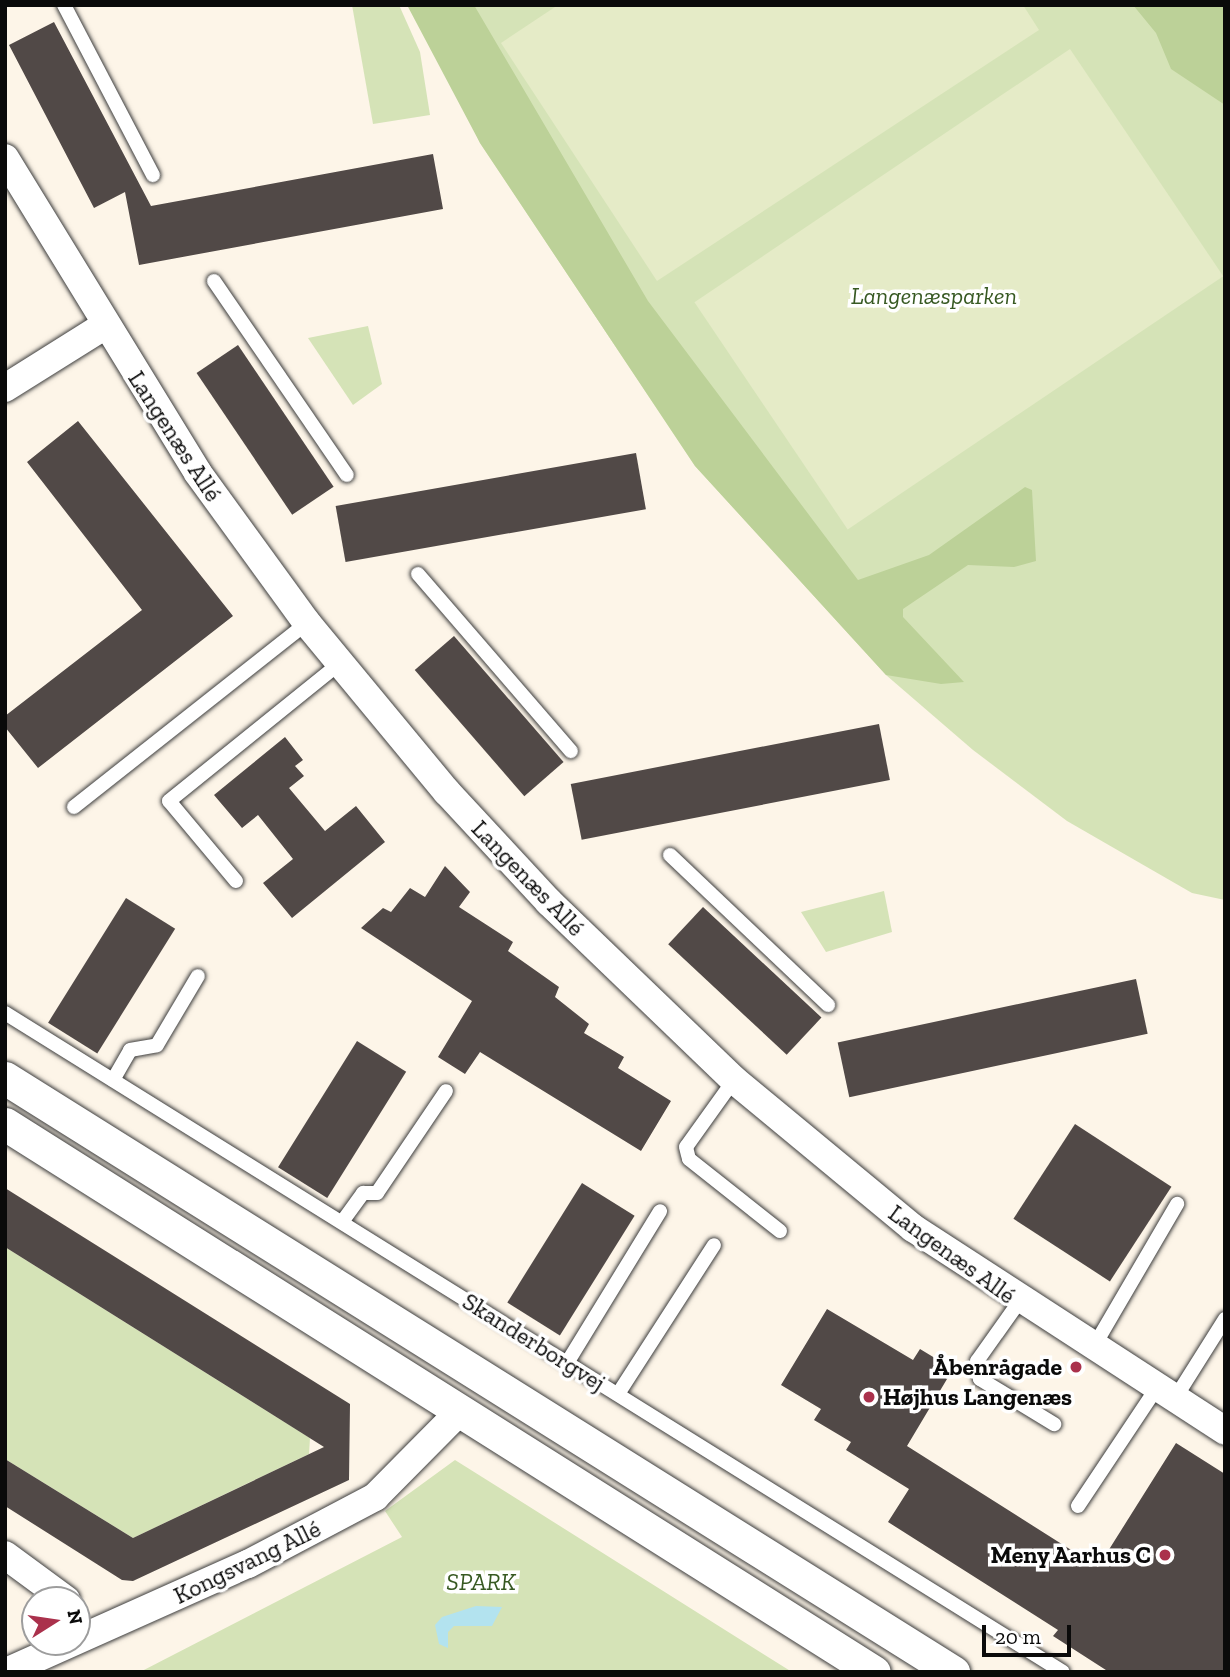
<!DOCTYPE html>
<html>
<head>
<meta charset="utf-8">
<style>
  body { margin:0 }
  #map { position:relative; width:1230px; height:1677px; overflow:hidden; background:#fdf5e8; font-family:"Zilla Slab",serif }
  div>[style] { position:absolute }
  .green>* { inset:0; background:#d5e3b7 }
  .forest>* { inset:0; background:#bcd198 }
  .pitch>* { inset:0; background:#e5ebc7; transform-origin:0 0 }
  .water>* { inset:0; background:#b3e3ef }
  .building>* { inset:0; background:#514947; transform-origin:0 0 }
  .roads { filter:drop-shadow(0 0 2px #3d3d3d) drop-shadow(0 0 2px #3d3d3d) }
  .service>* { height:14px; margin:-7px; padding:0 7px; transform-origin:7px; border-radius:7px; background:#fff }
  .minor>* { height:28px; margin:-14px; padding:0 14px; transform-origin:14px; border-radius:14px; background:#fff }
  .tertiary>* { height:33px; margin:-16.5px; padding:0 16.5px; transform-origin:16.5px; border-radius:16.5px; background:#fff }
  .dots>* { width:19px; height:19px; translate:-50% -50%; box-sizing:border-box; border:4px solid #fff; border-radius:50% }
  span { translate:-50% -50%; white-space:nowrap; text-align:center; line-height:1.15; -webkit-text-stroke:7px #fff; paint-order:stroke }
  .park-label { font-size:24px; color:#375922; font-style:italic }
  .street-label { font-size:24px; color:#0a0a0a }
  .poi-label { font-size:24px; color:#0a0a0a; font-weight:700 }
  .right { translate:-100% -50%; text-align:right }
  .left { translate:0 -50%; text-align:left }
  .frame { position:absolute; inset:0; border:7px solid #0a0a0a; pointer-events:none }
  .north { position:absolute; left:21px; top:1586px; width:70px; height:70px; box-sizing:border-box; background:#fff; border:2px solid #9d9d9d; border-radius:50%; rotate:78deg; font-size:19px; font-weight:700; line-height:28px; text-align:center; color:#0a0a0a }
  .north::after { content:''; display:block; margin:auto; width:24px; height:32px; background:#aa314c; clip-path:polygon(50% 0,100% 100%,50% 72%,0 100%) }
  .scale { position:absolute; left:982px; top:1625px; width:89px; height:32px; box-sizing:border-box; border:4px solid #0a0a0a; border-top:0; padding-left:9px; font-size:21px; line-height:24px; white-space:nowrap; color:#0a0a0a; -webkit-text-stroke:5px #fff; paint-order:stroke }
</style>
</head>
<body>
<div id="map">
  <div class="green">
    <i style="clip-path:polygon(352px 5px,399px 5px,420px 52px,430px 115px,373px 124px)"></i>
    <i style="clip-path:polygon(418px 5px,1225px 5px,1225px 900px,1192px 893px,1067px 821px,973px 750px,886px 675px,695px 466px,480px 143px)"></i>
    <i style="clip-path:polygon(368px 326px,382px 384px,353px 405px,308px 338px)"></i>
    <i style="clip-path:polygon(884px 891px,892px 932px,826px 952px,801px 912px)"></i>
    <i style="clip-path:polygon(5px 1247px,310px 1438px,309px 1454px,133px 1538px,5px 1459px)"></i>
    <i style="clip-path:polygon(455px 1460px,792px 1672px,140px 1672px,402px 1537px,385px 1511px)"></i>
  </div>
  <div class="forest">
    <i style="clip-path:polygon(407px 5px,474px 5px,648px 301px,858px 580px,929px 555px,1025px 487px,1032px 490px,1036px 561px,1014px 567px,968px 565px,903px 609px,903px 617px,964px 682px,941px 684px,886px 675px,695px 466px,480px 143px)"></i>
    <i style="clip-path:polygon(1133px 5px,1225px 5px,1225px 105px,1171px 69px,1156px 33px)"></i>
  </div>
  <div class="pitch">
    <i style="clip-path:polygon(558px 5px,1023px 5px,1039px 30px,657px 281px,501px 43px)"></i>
    <i style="left:1070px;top:49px;width:274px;height:453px;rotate:56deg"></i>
  </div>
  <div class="water">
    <i style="clip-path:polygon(476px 1606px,502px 1607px,492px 1626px,454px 1626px,448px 1632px,448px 1648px,439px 1644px,435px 1625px,442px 1617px)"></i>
  </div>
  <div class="building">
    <i style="clip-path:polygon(54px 22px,151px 206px,433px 154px,443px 209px,139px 265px,125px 192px,94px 208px,9px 45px)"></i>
    <i style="left:238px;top:345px;width:171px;height:50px;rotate:56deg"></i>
    <i style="clip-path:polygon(78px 421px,233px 616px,38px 768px,5px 727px,5px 716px,142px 610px,27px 462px)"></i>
    <i style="left:636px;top:453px;width:57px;height:305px;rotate:80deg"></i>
    <i style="left:454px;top:636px;width:167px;height:52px;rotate:49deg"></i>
    <i style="left:879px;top:724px;width:57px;height:314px;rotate:79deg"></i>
    <i style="clip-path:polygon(285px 737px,303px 760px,295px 766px,304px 776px,289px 788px,325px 831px,356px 806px,385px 842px,292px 918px,263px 883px,293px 859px,258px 815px,242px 828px,214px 795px)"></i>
    <i style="clip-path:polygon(445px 866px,470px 892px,459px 907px,513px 942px,508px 951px,559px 987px,555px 997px,589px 1024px,584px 1033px,624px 1057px,618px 1068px,671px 1101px,641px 1151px,480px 1052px,465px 1074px,438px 1057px,472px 1001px,361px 928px,383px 908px,391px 912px,410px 888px,425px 897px)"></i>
    <i style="left:126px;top:898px;width:58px;height:147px;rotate:32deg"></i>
    <i style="left:703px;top:907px;width:162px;height:51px;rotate:43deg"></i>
    <i style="left:1136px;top:979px;width:56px;height:305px;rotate:78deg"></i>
    <i style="left:357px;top:1041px;width:58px;height:149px;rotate:32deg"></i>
    <i style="left:1075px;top:1124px;width:115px;height:113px;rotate:33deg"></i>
    <i style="left:582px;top:1183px;width:62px;height:141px;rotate:32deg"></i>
    <i style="clip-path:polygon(5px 1188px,350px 1404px,349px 1480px,133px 1581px,122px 1580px,5px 1506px,5px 1459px,133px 1538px,324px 1447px,5px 1247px)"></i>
    <i style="clip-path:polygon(827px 1309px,913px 1360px,920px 1349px,953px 1369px,907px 1446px,1098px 1567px,1176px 1443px,1225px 1474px,1225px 1672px,1109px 1672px,1053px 1636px,1058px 1630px,888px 1522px,909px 1489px,846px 1450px,851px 1442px,814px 1420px,821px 1409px,781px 1385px)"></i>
  </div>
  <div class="roads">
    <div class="service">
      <i style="left:64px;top:5px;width:192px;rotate:62.4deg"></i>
      <i style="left:214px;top:281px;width:235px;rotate:55.6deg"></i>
      <i style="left:418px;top:574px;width:234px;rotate:49.2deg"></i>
      <i style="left:74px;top:807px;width:297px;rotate:-38.3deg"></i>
      <i style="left:670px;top:855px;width:218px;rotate:43.5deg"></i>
      <i style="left:236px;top:881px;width:104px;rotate:-129.9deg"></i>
      <i style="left:169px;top:801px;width:220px;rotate:-38.9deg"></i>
      <i style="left:5px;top:1013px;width:1246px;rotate:31.92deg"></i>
      <i style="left:113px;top:1080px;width:34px;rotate:-60deg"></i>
      <i style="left:130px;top:1050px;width:27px;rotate:-10deg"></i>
      <i style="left:157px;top:1045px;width:80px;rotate:-59.3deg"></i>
      <i style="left:734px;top:1080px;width:82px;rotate:125.6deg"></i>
      <i style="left:686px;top:1147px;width:12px;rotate:76deg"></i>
      <i style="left:689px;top:1159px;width:116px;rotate:38.4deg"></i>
      <i style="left:342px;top:1222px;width:36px;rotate:-54deg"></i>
      <i style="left:363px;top:1193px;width:14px"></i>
      <i style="left:377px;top:1193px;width:123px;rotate:-55.9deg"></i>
      <i style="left:1019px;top:1302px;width:72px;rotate:125.4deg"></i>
      <i style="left:977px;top:1361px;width:18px;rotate:81deg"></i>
      <i style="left:980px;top:1379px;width:87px;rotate:31.3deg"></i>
      <i style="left:1093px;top:1348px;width:167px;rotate:-59.7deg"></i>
      <i style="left:567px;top:1363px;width:178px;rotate:-58.5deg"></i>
      <i style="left:618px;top:1394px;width:177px;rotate:-57.2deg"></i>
      <i style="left:1174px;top:1400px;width:96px;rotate:-57.8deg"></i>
      <i style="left:1078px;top:1506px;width:141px;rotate:-56.3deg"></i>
    </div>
    <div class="minor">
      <i style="left:5px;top:158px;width:369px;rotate:58.5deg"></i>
      <i style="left:198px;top:473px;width:185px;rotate:54deg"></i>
      <i style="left:307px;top:623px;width:219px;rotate:50.4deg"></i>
      <i style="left:447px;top:792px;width:150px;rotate:47.2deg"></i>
      <i style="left:549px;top:902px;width:257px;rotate:43.9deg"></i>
      <i style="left:734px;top:1080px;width:232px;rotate:39.6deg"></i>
      <i style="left:913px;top:1228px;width:372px;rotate:33deg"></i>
      <i style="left:5px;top:388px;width:117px;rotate:-32.1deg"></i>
      <i style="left:5px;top:1555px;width:76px;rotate:36.4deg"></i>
      <i style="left:6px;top:1672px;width:265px;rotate:-24.1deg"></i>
      <i style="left:248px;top:1564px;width:144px;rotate:-27.8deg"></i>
      <i style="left:375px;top:1497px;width:121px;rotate:-45.3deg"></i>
    </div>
    <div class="tertiary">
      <i style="left:5px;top:1078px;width:1119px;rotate:32.07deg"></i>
      <i style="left:5px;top:1124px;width:1027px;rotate:32.24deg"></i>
    </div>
  </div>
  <div class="dots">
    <i style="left:1076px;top:1367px;background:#aa314c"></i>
    <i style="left:869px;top:1397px;background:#aa314c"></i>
    <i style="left:1165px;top:1555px;background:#aa314c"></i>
  </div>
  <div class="park-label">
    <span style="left:934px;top:296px">Langenæsparken</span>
    <span style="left:481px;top:1582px">SPARK</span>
  </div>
  <div class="street-label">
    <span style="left:175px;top:436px;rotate:57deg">Langenæs Allé</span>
    <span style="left:528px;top:878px;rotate:46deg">Langenæs Allé</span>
    <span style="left:952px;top:1254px;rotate:36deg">Langenæs Allé</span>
    <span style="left:534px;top:1342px;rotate:32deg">Skanderborgvej</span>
    <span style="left:247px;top:1562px;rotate:-26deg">Kongsvang Allé</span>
  </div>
  <div class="poi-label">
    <span class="right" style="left:1062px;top:1367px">Åbenrågade</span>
    <span class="left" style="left:883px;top:1397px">Højhus Langenæs</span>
    <span class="right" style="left:1151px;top:1555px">Meny Aarhus C</span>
  </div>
  <div class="frame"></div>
  <div class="north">N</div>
  <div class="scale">20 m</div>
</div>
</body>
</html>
